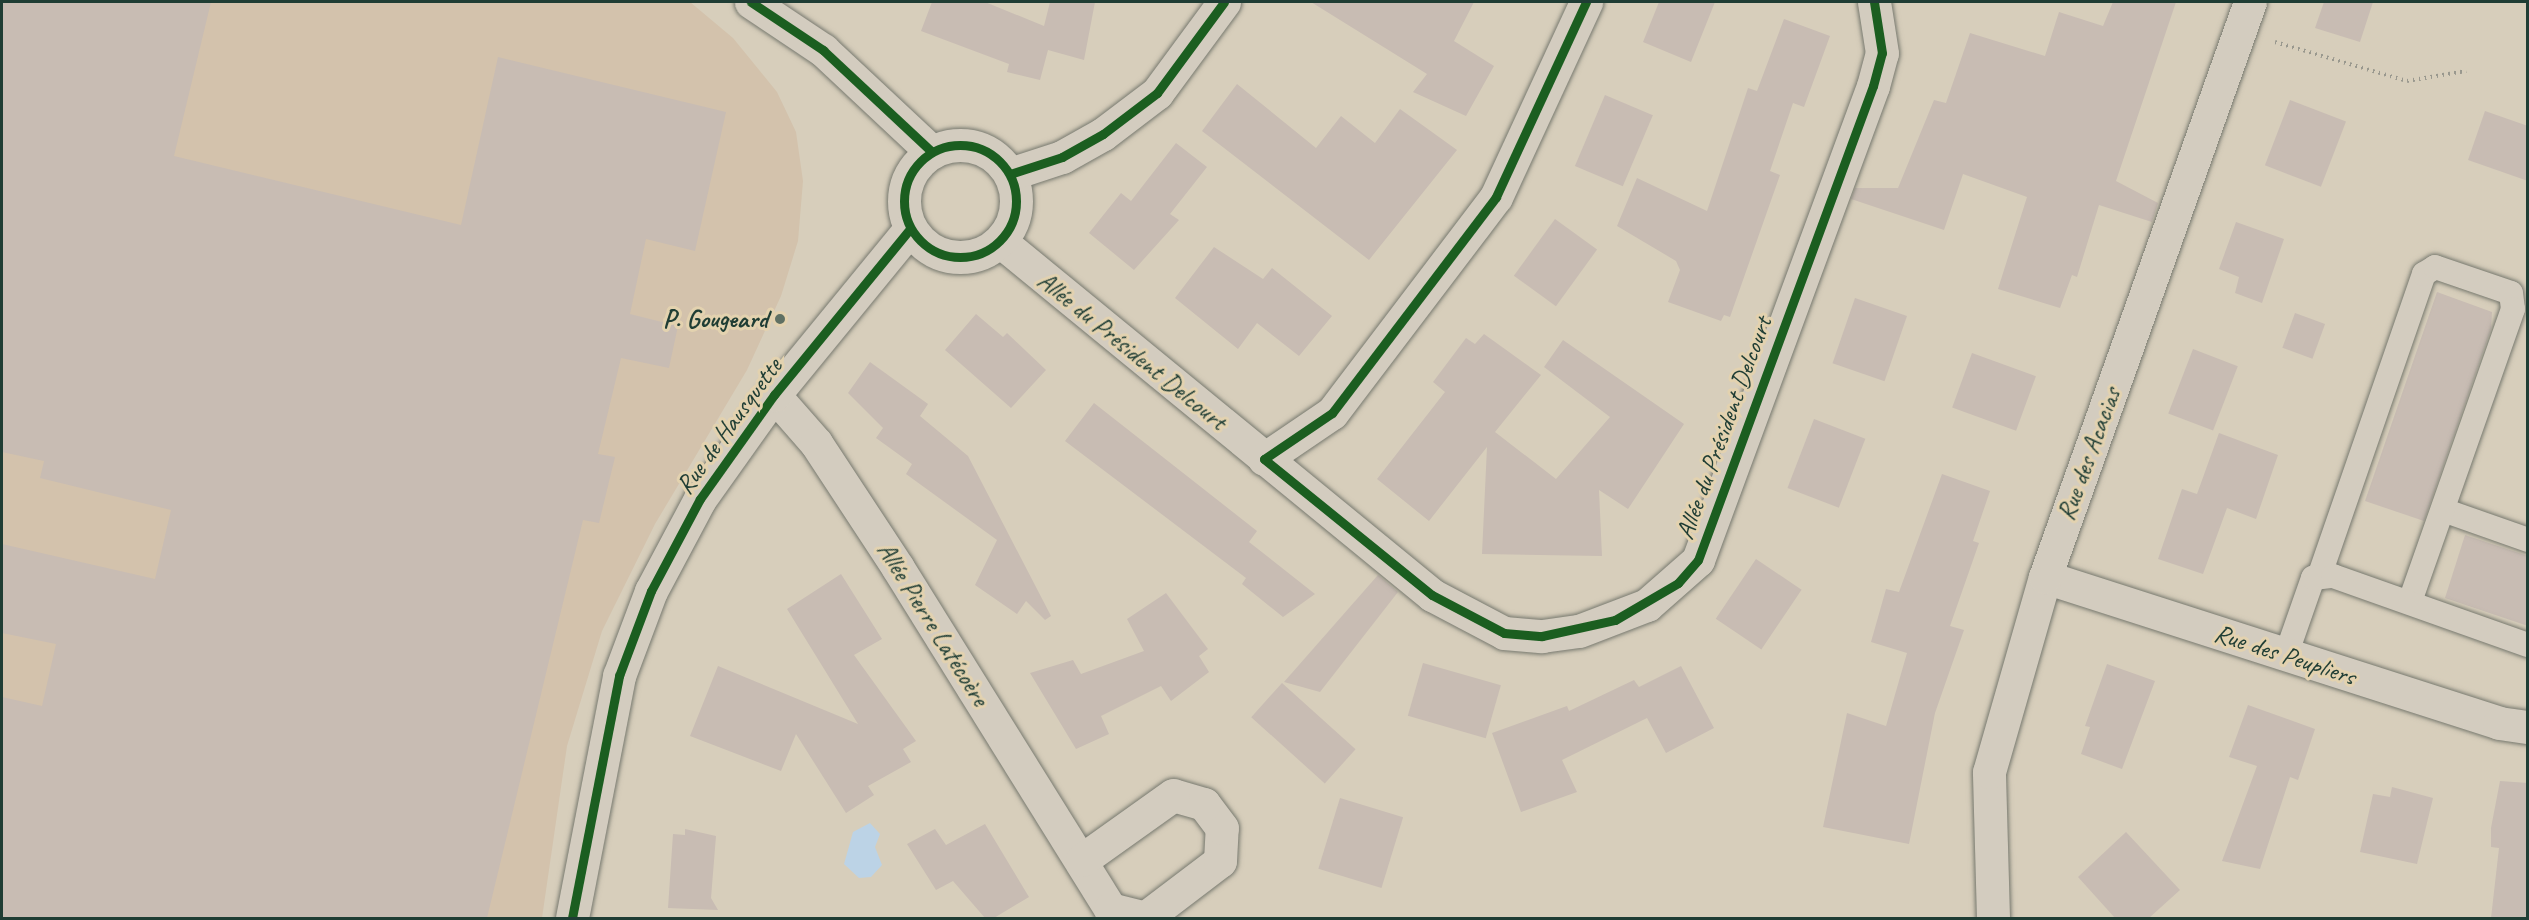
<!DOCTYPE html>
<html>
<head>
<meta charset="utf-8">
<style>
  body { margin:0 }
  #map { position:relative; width:2529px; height:920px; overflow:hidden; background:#d7cebb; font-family:Caveat,sans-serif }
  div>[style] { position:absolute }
  .built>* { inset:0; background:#d3c2ac }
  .water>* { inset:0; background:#bcd3e6 }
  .building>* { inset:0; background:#c8bcb3; transform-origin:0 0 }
  .path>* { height:4px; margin-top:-2px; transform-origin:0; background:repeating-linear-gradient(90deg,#99988e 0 1.5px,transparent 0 6px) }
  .roads { filter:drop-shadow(0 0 2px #77796f) drop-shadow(0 0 2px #77796f) }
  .lane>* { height:24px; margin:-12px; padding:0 12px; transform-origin:12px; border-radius:12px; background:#d3ccbf }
  .street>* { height:33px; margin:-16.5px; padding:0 16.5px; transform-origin:16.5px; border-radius:16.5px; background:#d3ccbf }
  .secondary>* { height:33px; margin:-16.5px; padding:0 16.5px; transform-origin:16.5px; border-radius:16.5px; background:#d3ccbf }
  .secondary>.ring { margin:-16.5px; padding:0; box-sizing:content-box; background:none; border:33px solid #d3ccbf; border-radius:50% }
  .cycleway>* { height:9px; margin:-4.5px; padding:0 4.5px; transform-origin:4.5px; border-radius:4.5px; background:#1b5e20 }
  .cycleway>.ring { margin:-4.5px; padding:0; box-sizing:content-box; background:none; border:9px solid #1b5e20; border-radius:50% }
  .dots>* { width:16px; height:16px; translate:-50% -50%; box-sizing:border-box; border:3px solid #e3d2af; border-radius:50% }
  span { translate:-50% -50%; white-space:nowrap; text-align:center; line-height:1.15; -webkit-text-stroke:6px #e3d2af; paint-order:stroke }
  .poi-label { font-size:26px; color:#1f3d34; font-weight:700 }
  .right { translate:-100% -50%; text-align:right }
  .street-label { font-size:26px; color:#1f3d34 }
  .frame { position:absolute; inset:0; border:3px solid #1f3d34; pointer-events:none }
</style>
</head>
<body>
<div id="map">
  <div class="built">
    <i style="clip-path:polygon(2px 2px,690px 2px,733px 38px,777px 92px,796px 132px,803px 181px,798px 241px,781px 296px,747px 370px,655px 524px,602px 631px,567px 746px,542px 918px,2px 918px)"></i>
  </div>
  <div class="water">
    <i style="clip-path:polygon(870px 823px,880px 834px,875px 847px,882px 865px,871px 877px,859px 878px,844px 864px,853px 832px)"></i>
  </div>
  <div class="building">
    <i style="clip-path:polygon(2px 2px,211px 2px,174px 156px,461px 225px,498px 57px,726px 112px,695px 251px,646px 239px,630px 314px,678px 326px,669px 368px,621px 358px,598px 454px,615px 457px,599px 523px,583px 520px,487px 918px,2px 918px,2px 697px,42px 706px,56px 644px,2px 633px,2px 544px,155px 579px,171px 510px,40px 478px,44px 461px,2px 452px)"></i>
    <i style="clip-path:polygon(932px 2px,985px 2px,1044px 26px,1050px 2px,1095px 2px,1084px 60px,1048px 50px,1040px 80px,1007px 72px,1009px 64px,921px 31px)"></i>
    <i style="clip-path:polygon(1311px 2px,1474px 2px,1454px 41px,1494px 66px,1466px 116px,1413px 92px,1427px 74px)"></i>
    <i style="clip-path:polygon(1659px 2px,1715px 2px,1691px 62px,1643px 42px)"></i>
    <i style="clip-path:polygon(2113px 2px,2176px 2px,2116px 181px,2158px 203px,2152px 222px,2099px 205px,2077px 277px,2072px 275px,2060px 308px,1998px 289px,2027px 197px,1963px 174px,1944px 230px,1851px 199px,1855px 188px,1898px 188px,1934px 100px,1946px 103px,1970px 33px,2045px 56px,2059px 12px,2103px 26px)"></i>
    <i style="clip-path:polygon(2324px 2px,2373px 2px,2360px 42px,2315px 28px)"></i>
    <i style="clip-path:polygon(1784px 19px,1830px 36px,1804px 107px,1793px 103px,1770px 171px,1780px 175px,1730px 317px,1724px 315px,1721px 321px,1668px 302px,1680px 270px,1676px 261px,1617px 226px,1637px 178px,1707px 211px,1748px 88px,1757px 91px)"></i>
    <i style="clip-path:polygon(1237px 84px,1316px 148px,1341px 116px,1375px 143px,1400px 109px,1457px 150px,1369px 260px,1202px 131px)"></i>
    <i style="left:1605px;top:95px;width:52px;height:77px;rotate:23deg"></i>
    <i style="left:2290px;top:100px;width:60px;height:70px;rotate:21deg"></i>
    <i style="clip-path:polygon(2485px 111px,2528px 126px,2528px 181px,2468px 160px)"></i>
    <i style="clip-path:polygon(1176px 143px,1207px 167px,1170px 214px,1179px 220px,1134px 270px,1089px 233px,1121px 193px,1131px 201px)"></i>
    <i style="left:1555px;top:219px;width:52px;height:70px;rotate:36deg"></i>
    <i style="clip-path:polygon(2236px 222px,2284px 239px,2262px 303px,2235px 293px,2239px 277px,2219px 269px)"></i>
    <i style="clip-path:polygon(1214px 247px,1263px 279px,1272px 268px,1332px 316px,1299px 356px,1257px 323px,1238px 349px,1175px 298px)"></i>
    <i style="clip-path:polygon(2437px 292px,2492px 312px,2491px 329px,2424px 521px,2365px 501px)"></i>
    <i style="left:1855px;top:298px;width:55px;height:69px;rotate:19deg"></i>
    <i style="left:2295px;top:313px;width:32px;height:37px;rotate:20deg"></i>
    <i style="clip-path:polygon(976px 314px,1003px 337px,1007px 333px,1046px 370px,1011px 408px,945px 350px)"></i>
    <i style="clip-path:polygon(1484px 334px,1541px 375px,1495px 432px,1556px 479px,1610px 417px,1544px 367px,1563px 340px,1684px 424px,1628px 509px,1599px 490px,1602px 556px,1482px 554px,1487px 447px,1429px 521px,1377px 479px,1445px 392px,1433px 382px,1466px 338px,1475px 344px)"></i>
    <i style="left:2193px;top:349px;width:48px;height:69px;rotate:21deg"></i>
    <i style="left:1972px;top:353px;width:68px;height:58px;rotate:20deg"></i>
    <i style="clip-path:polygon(870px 362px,928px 404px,920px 416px,968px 456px,1051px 616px,1045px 620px,1026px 601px,1017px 614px,975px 585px,997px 540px,906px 474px,912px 464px,876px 438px,883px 428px,848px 393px)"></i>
    <i style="clip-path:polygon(1094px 403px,1257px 531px,1249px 542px,1315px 594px,1283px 617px,1242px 584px,1246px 578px,1065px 441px)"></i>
    <i style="left:1814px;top:419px;width:55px;height:74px;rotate:21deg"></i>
    <i style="clip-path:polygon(2219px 433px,2278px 455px,2256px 519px,2227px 508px,2203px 574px,2158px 559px,2182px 489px,2197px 494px)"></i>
    <i style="clip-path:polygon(1942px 474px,1990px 491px,1973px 541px,1979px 543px,1950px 626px,1964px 630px,1935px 713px,1909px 844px,1823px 827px,1847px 713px,1886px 726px,1907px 653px,1871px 642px,1886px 589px,1899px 592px)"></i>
    <i style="clip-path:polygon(2465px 535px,2528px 556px,2528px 626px,2445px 598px)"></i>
    <i style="left:1756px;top:559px;width:55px;height:72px;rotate:34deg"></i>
    <i style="clip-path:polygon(841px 574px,882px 639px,854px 655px,916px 741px,903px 749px,911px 762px,868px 786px,874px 795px,846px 813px,796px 734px,781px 771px,690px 736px,718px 666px,858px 724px,787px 609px)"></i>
    <i style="clip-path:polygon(1378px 575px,1398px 592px,1320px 692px,1284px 682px)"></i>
    <i style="clip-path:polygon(1166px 593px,1208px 649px,1199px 656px,1209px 672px,1171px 701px,1161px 686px,1101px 716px,1109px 734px,1076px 749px,1030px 673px,1073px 660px,1081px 674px,1144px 651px,1127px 619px)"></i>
    <i style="left:1423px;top:663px;width:81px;height:55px;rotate:16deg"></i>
    <i style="clip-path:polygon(2107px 664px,2155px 681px,2122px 769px,2081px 754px,2090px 727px,2085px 726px)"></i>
    <i style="clip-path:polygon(1681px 666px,1714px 728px,1666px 753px,1647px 718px,1562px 760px,1577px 792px,1521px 812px,1492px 733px,1567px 706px,1569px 711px,1634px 680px,1639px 687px)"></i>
    <i style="left:1282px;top:683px;width:99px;height:46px;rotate:42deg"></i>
    <i style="clip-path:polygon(2248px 705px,2315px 729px,2298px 780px,2290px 777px,2260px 869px,2222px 861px,2257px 766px,2229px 757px)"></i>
    <i style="clip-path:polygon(2500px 781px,2528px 783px,2528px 918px,2491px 918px,2499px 848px,2491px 847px,2491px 828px)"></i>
    <i style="clip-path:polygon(2392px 787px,2433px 798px,2417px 864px,2360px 852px,2373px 794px,2390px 797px)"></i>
    <i style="left:1340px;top:798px;width:66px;height:74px;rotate:17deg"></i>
    <i style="clip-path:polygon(985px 824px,1029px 897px,994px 918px,985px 918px,953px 881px,936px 890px,907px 844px,935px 829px,946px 845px)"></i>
    <i style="clip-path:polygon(685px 829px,716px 836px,711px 898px,718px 910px,668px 908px,673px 834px,685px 835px)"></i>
    <i style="clip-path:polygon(2126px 832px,2180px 890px,2149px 918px,2115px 918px,2078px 877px)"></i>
  </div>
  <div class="path">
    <i style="left:2275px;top:42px;width:138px;rotate:16.5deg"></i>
    <i style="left:2407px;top:81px;width:60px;rotate:-9.6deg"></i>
  </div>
  <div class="roads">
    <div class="lane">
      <i style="left:2443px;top:510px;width:90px;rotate:19.4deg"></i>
      <i style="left:2319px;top:577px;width:321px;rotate:-70.9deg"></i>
      <i style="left:2424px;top:274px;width:13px;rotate:-32deg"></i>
      <i style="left:2435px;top:267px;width:80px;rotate:18.9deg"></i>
      <i style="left:2511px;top:293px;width:16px;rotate:83deg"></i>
      <i style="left:2513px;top:309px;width:311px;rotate:109.4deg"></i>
      <i style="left:2286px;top:655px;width:82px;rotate:-70.7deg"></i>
      <i style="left:2313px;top:578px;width:20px;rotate:-6deg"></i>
      <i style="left:2333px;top:576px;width:207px;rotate:19.5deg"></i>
    </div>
    <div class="street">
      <i style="left:751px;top:2px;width:87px;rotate:33.7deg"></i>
      <i style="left:823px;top:50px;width:149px;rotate:43.1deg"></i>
      <i style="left:1000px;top:241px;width:559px;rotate:39.33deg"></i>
      <i style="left:1432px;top:595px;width:81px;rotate:27.8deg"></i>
      <i style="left:1504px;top:633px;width:38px;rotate:5deg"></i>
      <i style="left:1542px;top:636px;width:37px;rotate:-8deg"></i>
      <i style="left:1579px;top:631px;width:73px;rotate:-20.9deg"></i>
      <i style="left:1647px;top:605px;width:68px;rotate:-41.4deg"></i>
      <i style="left:1698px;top:560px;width:505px;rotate:-69.74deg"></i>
      <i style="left:1873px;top:86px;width:34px;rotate:-75deg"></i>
      <i style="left:1882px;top:53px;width:52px;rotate:-98.9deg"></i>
      <i style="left:774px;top:395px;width:64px;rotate:48.8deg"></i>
      <i style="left:816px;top:443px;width:149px;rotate:56.7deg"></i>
      <i style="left:898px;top:568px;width:402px;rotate:58.1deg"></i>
      <i style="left:1110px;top:909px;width:36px;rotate:14deg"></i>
      <i style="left:1145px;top:918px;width:94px;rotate:-37.2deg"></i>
      <i style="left:1220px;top:861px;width:33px;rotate:-87deg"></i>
      <i style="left:1222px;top:828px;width:30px;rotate:-127deg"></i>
      <i style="left:1204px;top:804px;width:32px;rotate:-164deg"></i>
      <i style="left:1173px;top:795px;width:112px;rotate:144.5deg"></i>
      <i style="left:1264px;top:459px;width:82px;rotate:-34.1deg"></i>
      <i style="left:1332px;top:413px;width:271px;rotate:-52.8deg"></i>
      <i style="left:1496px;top:197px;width:215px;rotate:-65.2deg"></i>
      <i style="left:2045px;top:577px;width:477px;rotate:17.8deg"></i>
      <i style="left:2499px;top:723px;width:29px;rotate:8deg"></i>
      <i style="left:1993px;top:918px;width:146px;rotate:-91.6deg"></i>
      <i style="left:1989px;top:772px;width:203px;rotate:-74deg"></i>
      <i style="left:2045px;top:577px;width:610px;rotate:-70.38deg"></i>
    </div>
    <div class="secondary">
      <i class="ring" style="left:904px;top:145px;width:79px;height:79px"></i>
      <i style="left:1010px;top:174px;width:55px;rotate:-18.1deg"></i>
      <i style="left:1062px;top:157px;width:47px;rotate:-29.3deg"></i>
      <i style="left:1103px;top:134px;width:68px;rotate:-37.2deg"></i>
      <i style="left:1157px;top:93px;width:113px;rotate:-53.6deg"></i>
      <i style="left:572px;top:918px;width:247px;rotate:-79deg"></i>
      <i style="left:619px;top:676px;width:91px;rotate:-69.4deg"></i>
      <i style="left:651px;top:591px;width:104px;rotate:-62deg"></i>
      <i style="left:700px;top:499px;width:128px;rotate:-54.6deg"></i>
      <i style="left:774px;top:395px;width:215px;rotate:-50.7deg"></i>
    </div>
  </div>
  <div class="cycleway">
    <i style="left:751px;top:2px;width:87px;rotate:33.7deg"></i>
    <i style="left:823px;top:50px;width:149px;rotate:43.1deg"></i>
    <i style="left:1586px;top:2px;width:215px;rotate:114.8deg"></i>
    <i style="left:1496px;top:197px;width:271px;rotate:127.2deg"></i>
    <i style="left:1332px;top:413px;width:82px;rotate:145.9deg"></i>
    <i style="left:1264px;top:459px;width:216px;rotate:39deg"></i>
    <i style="left:1432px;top:595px;width:81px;rotate:27.8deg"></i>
    <i style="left:1504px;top:633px;width:38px;rotate:5deg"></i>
    <i style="left:1542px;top:636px;width:75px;rotate:-12.4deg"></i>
    <i style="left:1615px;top:620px;width:73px;rotate:-30.4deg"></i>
    <i style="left:1678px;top:583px;width:30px;rotate:-49deg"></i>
    <i style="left:1698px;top:560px;width:505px;rotate:-69.74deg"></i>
    <i style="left:1873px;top:86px;width:34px;rotate:-75deg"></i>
    <i style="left:1882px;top:53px;width:52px;rotate:-98.9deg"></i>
    <i class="ring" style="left:904px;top:145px;width:103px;height:103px"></i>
    <i style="left:1010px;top:174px;width:55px;rotate:-18.1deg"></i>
    <i style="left:1062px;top:157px;width:47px;rotate:-29.3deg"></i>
    <i style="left:1103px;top:134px;width:68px;rotate:-37.2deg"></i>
    <i style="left:1157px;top:93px;width:113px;rotate:-53.6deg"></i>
    <i style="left:572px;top:918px;width:247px;rotate:-79deg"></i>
    <i style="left:619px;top:676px;width:91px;rotate:-69.4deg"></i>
    <i style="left:651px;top:591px;width:104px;rotate:-62deg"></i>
    <i style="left:700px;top:499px;width:128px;rotate:-54.6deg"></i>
    <i style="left:774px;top:395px;width:215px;rotate:-50.7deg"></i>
  </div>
  <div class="dots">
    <i style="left:780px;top:319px;background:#5f7063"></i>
  </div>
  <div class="poi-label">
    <span class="right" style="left:768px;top:319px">P. Gougeard</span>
  </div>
  <div class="street-label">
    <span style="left:1132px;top:351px;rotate:39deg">Allée du Président Delcourt</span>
    <span style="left:729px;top:426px;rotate:-54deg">Rue de Hausquette</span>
    <span style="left:1724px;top:428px;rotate:-70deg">Allée du Président Delcourt</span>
    <span style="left:2089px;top:454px;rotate:-70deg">Rue des Acacias</span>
    <span style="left:933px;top:624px;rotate:58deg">Allée Pierre Latécoère</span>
    <span style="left:2285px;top:655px;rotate:18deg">Rue des Peupliers</span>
  </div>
  <div class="frame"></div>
</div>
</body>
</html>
